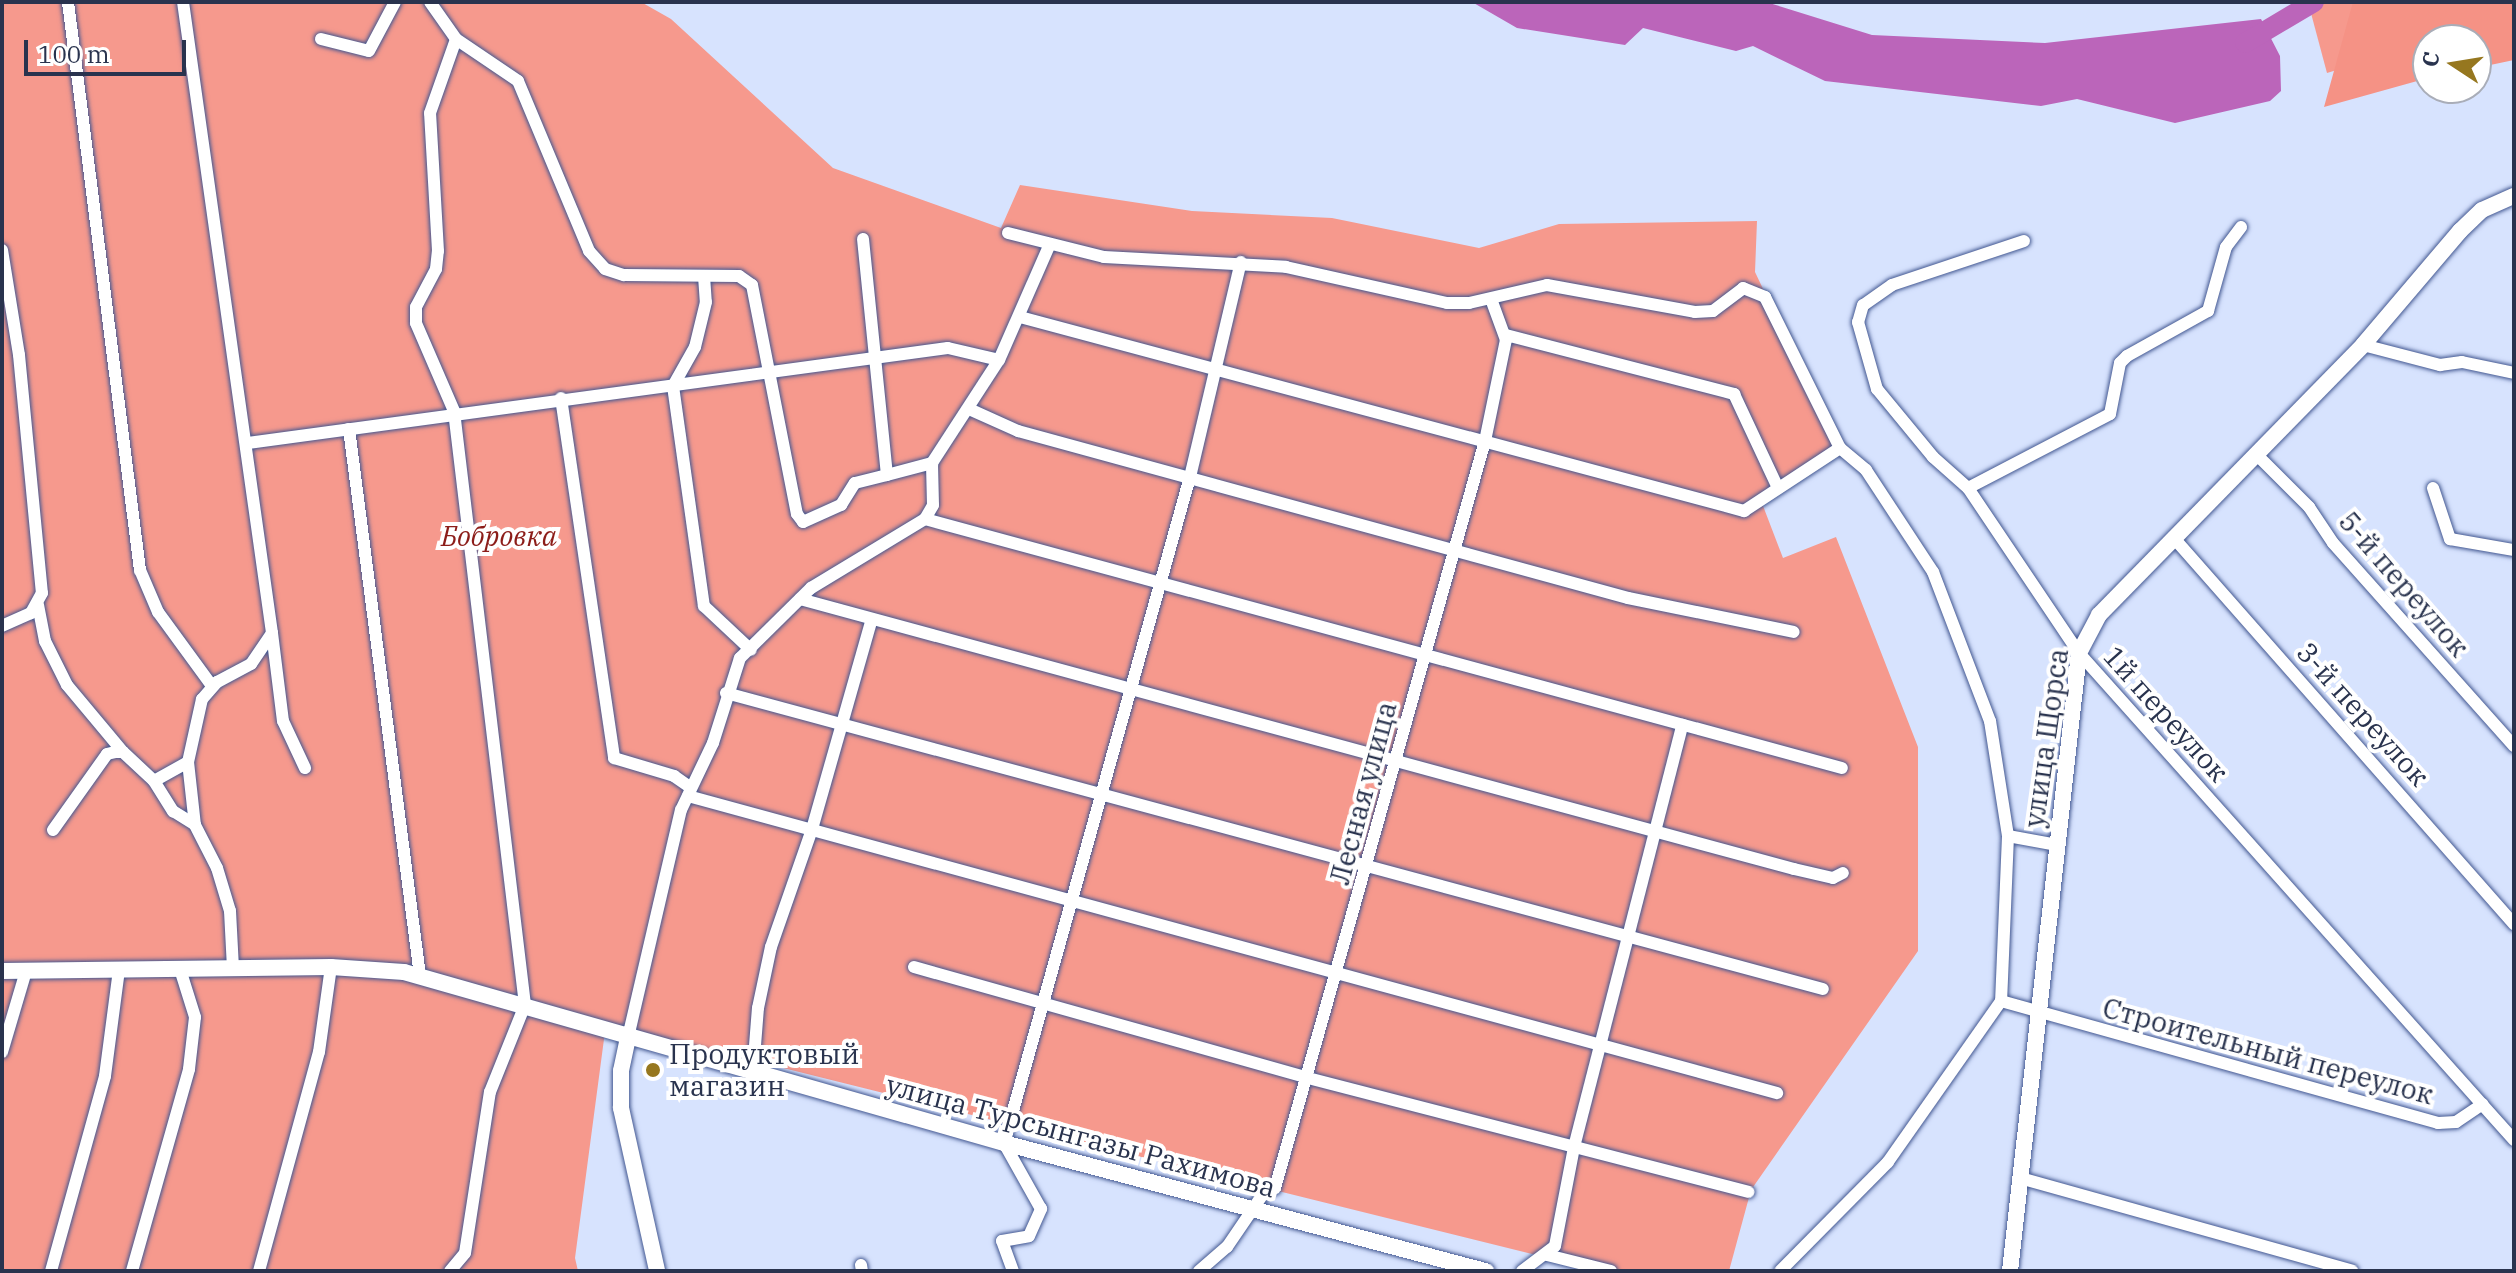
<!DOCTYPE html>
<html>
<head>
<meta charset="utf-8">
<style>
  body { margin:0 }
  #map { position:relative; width:2516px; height:1273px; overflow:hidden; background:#d7e3fe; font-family:"IBM Plex Serif",serif }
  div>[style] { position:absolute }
  .green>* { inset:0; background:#f6998d }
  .forest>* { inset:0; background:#f59285 }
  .water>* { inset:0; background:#bb65ba }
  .river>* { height:20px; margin:-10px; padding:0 10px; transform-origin:10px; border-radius:10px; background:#bb65ba }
  .roads { filter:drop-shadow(0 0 2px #425791) drop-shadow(0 0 2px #425791) }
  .minor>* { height:12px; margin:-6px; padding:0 6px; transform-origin:6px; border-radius:6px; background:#fff }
  .tertiary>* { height:16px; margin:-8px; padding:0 8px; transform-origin:8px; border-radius:8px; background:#fff }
  .dots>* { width:22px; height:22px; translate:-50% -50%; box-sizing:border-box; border:4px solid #fff; border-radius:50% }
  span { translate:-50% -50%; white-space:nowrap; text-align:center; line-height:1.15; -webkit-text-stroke:8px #fff; paint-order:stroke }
  .park-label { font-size:28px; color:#8c1d19; font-style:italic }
  .street-label { font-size:28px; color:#29334e }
  .poi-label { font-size:28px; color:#29334e }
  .left { translate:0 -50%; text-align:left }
  .frame { position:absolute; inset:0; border:4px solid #29334e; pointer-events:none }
  .north { position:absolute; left:2412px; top:24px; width:80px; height:80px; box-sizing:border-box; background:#fff; border:2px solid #a9adb8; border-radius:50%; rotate:282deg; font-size:22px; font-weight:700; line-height:32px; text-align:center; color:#29334e }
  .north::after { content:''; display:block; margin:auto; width:28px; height:36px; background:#96771f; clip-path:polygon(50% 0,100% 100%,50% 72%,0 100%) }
  .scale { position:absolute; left:24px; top:40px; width:162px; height:36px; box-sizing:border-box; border:4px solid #29334e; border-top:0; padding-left:10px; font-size:24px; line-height:28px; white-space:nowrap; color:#29334e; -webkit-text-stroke:6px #fff; paint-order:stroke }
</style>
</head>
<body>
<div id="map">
  <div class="green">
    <i style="clip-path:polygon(2px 2px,641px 2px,671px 19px,833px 168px,1001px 228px,1020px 185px,1192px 211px,1332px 218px,1479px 248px,1559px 224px,1757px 221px,1755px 272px,1839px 449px,1760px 498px,1783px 558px,1836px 537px,1918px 747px,1918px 951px,1751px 1190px,1729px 1271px,1600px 1271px,606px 1024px,575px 1258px,578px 1271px,2px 1271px)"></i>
    <i style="clip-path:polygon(2308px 2px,2480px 2px,2428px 42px,2327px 73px)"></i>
  </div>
  <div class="forest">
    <i style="clip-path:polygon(2353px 2px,2514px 2px,2514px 60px,2476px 68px,2476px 40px,2428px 40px,2428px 78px,2324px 107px)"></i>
  </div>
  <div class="water">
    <i style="clip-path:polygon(1472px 2px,1766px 2px,1872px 35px,2045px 43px,2261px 19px,2280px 56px,2281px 91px,2270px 101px,2175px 123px,2077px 99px,2041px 106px,1825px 81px,1753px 46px,1736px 51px,1643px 28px,1625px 45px,1517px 28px)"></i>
  </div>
  <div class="river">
    <i style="left:2245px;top:43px;width:80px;rotate:-30.7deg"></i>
  </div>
  <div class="roads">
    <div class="minor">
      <i style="left:68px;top:2px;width:573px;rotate:82.78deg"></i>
      <i style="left:140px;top:570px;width:46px;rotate:66.8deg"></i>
      <i style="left:158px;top:612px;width:92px;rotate:53.9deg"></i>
      <i style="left:183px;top:2px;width:637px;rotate:81.97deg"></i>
      <i style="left:272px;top:633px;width:37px;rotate:124deg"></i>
      <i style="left:251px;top:664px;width:38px;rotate:152deg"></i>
      <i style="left:217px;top:682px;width:23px;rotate:131deg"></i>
      <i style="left:202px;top:699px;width:65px;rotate:102.5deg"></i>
      <i style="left:188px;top:762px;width:63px;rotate:83.7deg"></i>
      <i style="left:195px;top:825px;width:48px;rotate:62.9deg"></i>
      <i style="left:217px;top:868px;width:45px;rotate:73.2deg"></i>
      <i style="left:230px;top:911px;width:58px;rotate:87deg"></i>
      <i style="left:430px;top:2px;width:45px;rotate:54.9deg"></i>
      <i style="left:456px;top:39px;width:75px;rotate:34.1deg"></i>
      <i style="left:518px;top:81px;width:184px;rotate:67.3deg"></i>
      <i style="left:589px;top:251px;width:24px;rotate:48deg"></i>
      <i style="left:605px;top:269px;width:20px;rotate:18deg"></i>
      <i style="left:624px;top:275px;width:115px;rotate:0.5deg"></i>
      <i style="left:739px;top:276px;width:16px;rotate:35deg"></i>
      <i style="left:752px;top:285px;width:233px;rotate:78.9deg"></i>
      <i style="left:797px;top:514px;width:10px;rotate:53deg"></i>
      <i style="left:803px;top:522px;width:42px;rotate:-24.1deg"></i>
      <i style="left:841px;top:505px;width:26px;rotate:-58deg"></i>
      <i style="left:855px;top:483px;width:33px;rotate:-14deg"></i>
      <i style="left:321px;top:39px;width:49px;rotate:14deg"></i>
      <i style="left:369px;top:51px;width:55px;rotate:-62deg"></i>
      <i style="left:1008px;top:233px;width:99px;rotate:14deg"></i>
      <i style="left:1104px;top:257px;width:182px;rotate:3.1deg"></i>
      <i style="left:1286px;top:267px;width:165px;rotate:12.6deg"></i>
      <i style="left:1447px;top:303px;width:22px"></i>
      <i style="left:1469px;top:303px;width:80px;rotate:-13deg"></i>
      <i style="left:1547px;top:285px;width:150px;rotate:10.3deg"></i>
      <i style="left:1695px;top:312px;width:18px;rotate:-3deg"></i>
      <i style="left:1713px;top:311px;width:38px;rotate:-37deg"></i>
      <i style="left:1743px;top:288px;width:24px;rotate:22deg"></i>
      <i style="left:1765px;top:297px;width:169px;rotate:63.6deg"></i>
      <i style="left:1840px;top:448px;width:34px;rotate:40deg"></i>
      <i style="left:1866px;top:470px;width:122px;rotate:56.7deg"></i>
      <i style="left:1933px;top:572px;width:160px;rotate:69.1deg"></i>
      <i style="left:1990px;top:721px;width:116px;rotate:81.1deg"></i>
      <i style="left:2008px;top:836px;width:165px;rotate:92.4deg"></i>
      <i style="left:2001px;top:1001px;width:197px;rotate:125.1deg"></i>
      <i style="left:1888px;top:1162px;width:153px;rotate:134.7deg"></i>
      <i style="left:863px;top:239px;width:237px;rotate:84.2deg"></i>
      <i style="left:887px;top:475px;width:47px;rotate:-14.9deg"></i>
      <i style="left:2024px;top:241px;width:139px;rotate:161.6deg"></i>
      <i style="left:1892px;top:285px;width:35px;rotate:145deg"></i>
      <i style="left:1863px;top:305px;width:18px;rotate:106deg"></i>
      <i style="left:1858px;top:322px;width:70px;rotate:74.2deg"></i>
      <i style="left:1877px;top:389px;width:88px;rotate:50.5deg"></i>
      <i style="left:1933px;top:457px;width:47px;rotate:41.5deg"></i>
      <i style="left:1968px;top:488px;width:199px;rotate:56.1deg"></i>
      <i style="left:2079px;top:653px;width:653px;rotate:48.23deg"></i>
      <i style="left:2px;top:250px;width:106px;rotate:80.8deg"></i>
      <i style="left:19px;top:355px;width:239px;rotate:84.5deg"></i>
      <i style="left:42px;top:593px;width:23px;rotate:119deg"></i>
      <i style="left:31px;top:613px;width:32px;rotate:156deg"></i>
      <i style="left:704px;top:276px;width:26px;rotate:86deg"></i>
      <i style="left:706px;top:302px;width:46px;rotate:103.7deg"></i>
      <i style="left:695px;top:347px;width:45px;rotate:119.4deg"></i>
      <i style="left:673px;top:386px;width:222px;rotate:82deg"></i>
      <i style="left:704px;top:606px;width:64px;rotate:43.1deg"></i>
      <i style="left:1020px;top:317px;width:750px;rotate:15deg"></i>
      <i style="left:1744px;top:511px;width:115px;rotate:-33.3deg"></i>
      <i style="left:1506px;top:335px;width:236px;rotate:14.5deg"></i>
      <i style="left:1734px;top:394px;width:104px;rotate:64.9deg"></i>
      <i style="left:2363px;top:345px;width:80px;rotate:14.6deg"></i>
      <i style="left:2440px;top:365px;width:22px;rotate:-8deg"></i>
      <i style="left:2462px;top:362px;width:53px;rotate:11.9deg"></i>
      <i style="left:561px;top:398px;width:364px;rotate:81.6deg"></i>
      <i style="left:614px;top:758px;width:63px;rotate:16.7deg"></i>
      <i style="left:674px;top:776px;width:19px;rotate:35deg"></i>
      <i style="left:969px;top:409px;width:54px;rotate:24.2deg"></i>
      <i style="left:1018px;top:431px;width:632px;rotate:15.31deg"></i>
      <i style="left:1628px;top:598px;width:169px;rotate:11.6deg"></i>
      <i style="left:349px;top:429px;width:552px;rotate:82.6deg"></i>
      <i style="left:248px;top:443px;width:706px;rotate:-7.73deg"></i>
      <i style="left:948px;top:348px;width:52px;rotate:13.2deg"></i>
      <i style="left:2257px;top:455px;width:74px;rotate:45deg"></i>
      <i style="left:2309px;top:507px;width:43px;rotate:56.3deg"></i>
      <i style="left:2333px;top:543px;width:272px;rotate:48.3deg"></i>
      <i style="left:1968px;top:488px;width:160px;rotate:-27.5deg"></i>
      <i style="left:2110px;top:414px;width:52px;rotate:-78.9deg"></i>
      <i style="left:2120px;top:363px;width:10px;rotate:-45deg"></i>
      <i style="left:2127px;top:356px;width:93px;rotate:-29.1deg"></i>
      <i style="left:2208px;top:311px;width:66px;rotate:-74.3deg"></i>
      <i style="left:2226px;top:247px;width:25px;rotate:-53deg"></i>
      <i style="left:2433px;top:488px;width:54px;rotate:71.6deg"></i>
      <i style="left:2450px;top:539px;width:65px;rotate:9.8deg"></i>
      <i style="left:925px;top:519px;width:950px;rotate:15.19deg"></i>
      <i style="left:2173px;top:537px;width:516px;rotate:48.62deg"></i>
      <i style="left:800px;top:599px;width:1030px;rotate:15.2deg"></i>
      <i style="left:1794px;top:869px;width:40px;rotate:13deg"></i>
      <i style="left:1833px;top:878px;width:11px;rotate:-27deg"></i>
      <i style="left:38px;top:605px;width:37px;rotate:79deg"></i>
      <i style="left:45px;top:641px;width:49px;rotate:63.4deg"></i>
      <i style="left:67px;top:685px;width:87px;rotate:50.1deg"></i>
      <i style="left:272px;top:633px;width:89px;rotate:82.9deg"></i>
      <i style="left:283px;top:721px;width:52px;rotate:64.9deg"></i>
      <i style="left:726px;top:693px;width:1136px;rotate:15.1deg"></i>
      <i style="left:154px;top:781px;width:39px;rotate:-29deg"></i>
      <i style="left:688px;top:796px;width:1129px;rotate:15.26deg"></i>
      <i style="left:53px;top:830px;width:93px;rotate:-54.6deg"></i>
      <i style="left:107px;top:754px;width:8px;rotate:-14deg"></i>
      <i style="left:115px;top:752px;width:8px"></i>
      <i style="left:123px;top:752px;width:42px;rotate:43.1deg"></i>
      <i style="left:154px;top:781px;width:36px;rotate:58deg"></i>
      <i style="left:173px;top:811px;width:26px;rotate:32deg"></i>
      <i style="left:2008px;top:836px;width:50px;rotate:10.4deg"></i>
      <i style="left:914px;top:967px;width:409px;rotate:15.7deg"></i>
      <i style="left:1308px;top:1078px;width:455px;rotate:14.5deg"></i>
      <i style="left:2001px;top:1001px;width:454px;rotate:15.6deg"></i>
      <i style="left:2438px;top:1123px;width:18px;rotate:-3deg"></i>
      <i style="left:2456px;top:1122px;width:32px;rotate:-34deg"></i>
      <i style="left:629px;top:1033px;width:229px;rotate:-76.9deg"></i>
      <i style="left:681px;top:810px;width:74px;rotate:-64.5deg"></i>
      <i style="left:713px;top:743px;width:89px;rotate:-72.4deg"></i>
      <i style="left:740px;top:658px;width:100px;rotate:-44.6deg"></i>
      <i style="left:811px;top:588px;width:133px;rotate:-31.2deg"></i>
      <i style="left:925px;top:519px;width:16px;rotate:-60deg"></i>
      <i style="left:933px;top:505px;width:42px;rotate:-91.4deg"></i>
      <i style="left:932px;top:463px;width:123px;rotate:-57deg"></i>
      <i style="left:999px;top:360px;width:124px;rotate:-66.3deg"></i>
      <i style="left:2px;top:1052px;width:84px;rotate:-73.5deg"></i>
      <i style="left:753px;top:1071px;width:63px;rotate:-85.5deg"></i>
      <i style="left:758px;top:1008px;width:62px;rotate:-78deg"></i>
      <i style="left:771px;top:947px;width:125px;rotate:-70.8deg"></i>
      <i style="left:812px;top:829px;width:218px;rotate:-74.1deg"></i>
      <i style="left:2020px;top:1178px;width:345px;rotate:15.6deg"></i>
      <i style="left:1547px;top:1255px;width:66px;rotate:14deg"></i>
      <i style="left:861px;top:1265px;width:6px;rotate:81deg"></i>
      <i style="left:51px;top:1271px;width:202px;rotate:-74.5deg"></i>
      <i style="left:105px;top:1076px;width:107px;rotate:-82.5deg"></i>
      <i style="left:132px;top:1271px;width:210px;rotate:-74.2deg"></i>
      <i style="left:189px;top:1069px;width:52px;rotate:-83.4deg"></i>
      <i style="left:195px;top:1017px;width:50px;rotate:-107.4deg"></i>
      <i style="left:259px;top:1271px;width:227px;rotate:-74.7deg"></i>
      <i style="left:319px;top:1052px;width:86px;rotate:-82deg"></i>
      <i style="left:450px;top:1271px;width:23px;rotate:-50deg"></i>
      <i style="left:465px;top:1253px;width:163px;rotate:-81.2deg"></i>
      <i style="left:490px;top:1092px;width:94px;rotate:-68.1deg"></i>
      <i style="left:525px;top:1005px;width:598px;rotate:-96.82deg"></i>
      <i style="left:454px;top:411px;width:96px;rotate:-113.4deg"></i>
      <i style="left:416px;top:323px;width:16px;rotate:-90deg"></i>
      <i style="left:416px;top:307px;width:43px;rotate:-62.2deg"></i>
      <i style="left:436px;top:269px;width:18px;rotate:-84deg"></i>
      <i style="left:438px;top:251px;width:138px;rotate:-93.3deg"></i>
      <i style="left:430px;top:113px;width:78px;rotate:-70.6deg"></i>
      <i style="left:1013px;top:1271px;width:32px;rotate:-110deg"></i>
      <i style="left:1002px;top:1241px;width:27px;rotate:-10deg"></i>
      <i style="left:1029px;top:1236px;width:30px;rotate:-66deg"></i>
      <i style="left:1041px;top:1209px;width:76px;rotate:-119.3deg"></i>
      <i style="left:1004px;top:1143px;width:691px;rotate:-74.4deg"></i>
      <i style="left:1190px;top:477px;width:221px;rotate:-76.7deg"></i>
      <i style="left:1199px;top:1271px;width:37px;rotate:-41deg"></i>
      <i style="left:1227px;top:1247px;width:64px;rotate:-55.8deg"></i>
      <i style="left:1263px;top:1194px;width:13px;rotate:-27deg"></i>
      <i style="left:1275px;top:1188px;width:776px;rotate:-74.3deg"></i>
      <i style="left:1485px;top:441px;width:103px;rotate:-78.3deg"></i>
      <i style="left:1506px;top:340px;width:44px;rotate:-110.1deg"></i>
      <i style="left:1522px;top:1271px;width:41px;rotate:-37.1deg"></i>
      <i style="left:1555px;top:1246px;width:101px;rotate:-79.1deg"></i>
      <i style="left:1574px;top:1147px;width:436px;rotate:-75.6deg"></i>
    </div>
    <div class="tertiary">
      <i style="left:2px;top:971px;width:329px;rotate:-0.7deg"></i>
      <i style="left:331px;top:967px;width:73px;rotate:3.9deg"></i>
      <i style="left:404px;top:972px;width:624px;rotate:15.91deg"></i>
      <i style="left:1004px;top:1143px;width:499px;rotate:14.9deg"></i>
      <i style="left:629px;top:1033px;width:39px;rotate:102deg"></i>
      <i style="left:621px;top:1071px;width:37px;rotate:90deg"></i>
      <i style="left:621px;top:1108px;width:167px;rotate:77.5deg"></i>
      <i style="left:2010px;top:1271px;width:622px;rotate:-83.63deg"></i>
      <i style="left:2079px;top:653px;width:43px;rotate:-62.2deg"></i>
      <i style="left:2099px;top:615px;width:378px;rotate:-45.6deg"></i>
      <i style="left:2363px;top:345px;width:150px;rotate:-49.6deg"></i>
      <i style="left:2460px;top:231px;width:30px;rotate:-44deg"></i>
      <i style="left:2482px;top:210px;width:35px;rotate:-24deg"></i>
    </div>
  </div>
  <div class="dots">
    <i style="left:653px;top:1070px;background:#96771f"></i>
  </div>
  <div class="park-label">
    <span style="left:499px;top:536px">Бобровка</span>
  </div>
  <div class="street-label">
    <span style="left:2404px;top:584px;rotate:49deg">5-й переулок</span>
    <span style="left:2166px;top:714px;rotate:48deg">1й переулок</span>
    <span style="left:2363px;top:714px;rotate:48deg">3-й переулок</span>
    <span style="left:2046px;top:738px;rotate:-82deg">улица Щорса</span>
    <span style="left:1363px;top:793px;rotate:-75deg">Лесная улица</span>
    <span style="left:2268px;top:1051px;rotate:15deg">Строительный переулок</span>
    <span style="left:1081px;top:1136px;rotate:15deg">улица Турсынгазы Рахимова</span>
  </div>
  <div class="poi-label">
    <span class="left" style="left:669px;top:1070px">Продуктовый<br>магазин</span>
  </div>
  <div class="frame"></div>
  <div class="north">С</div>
  <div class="scale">100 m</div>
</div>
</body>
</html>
